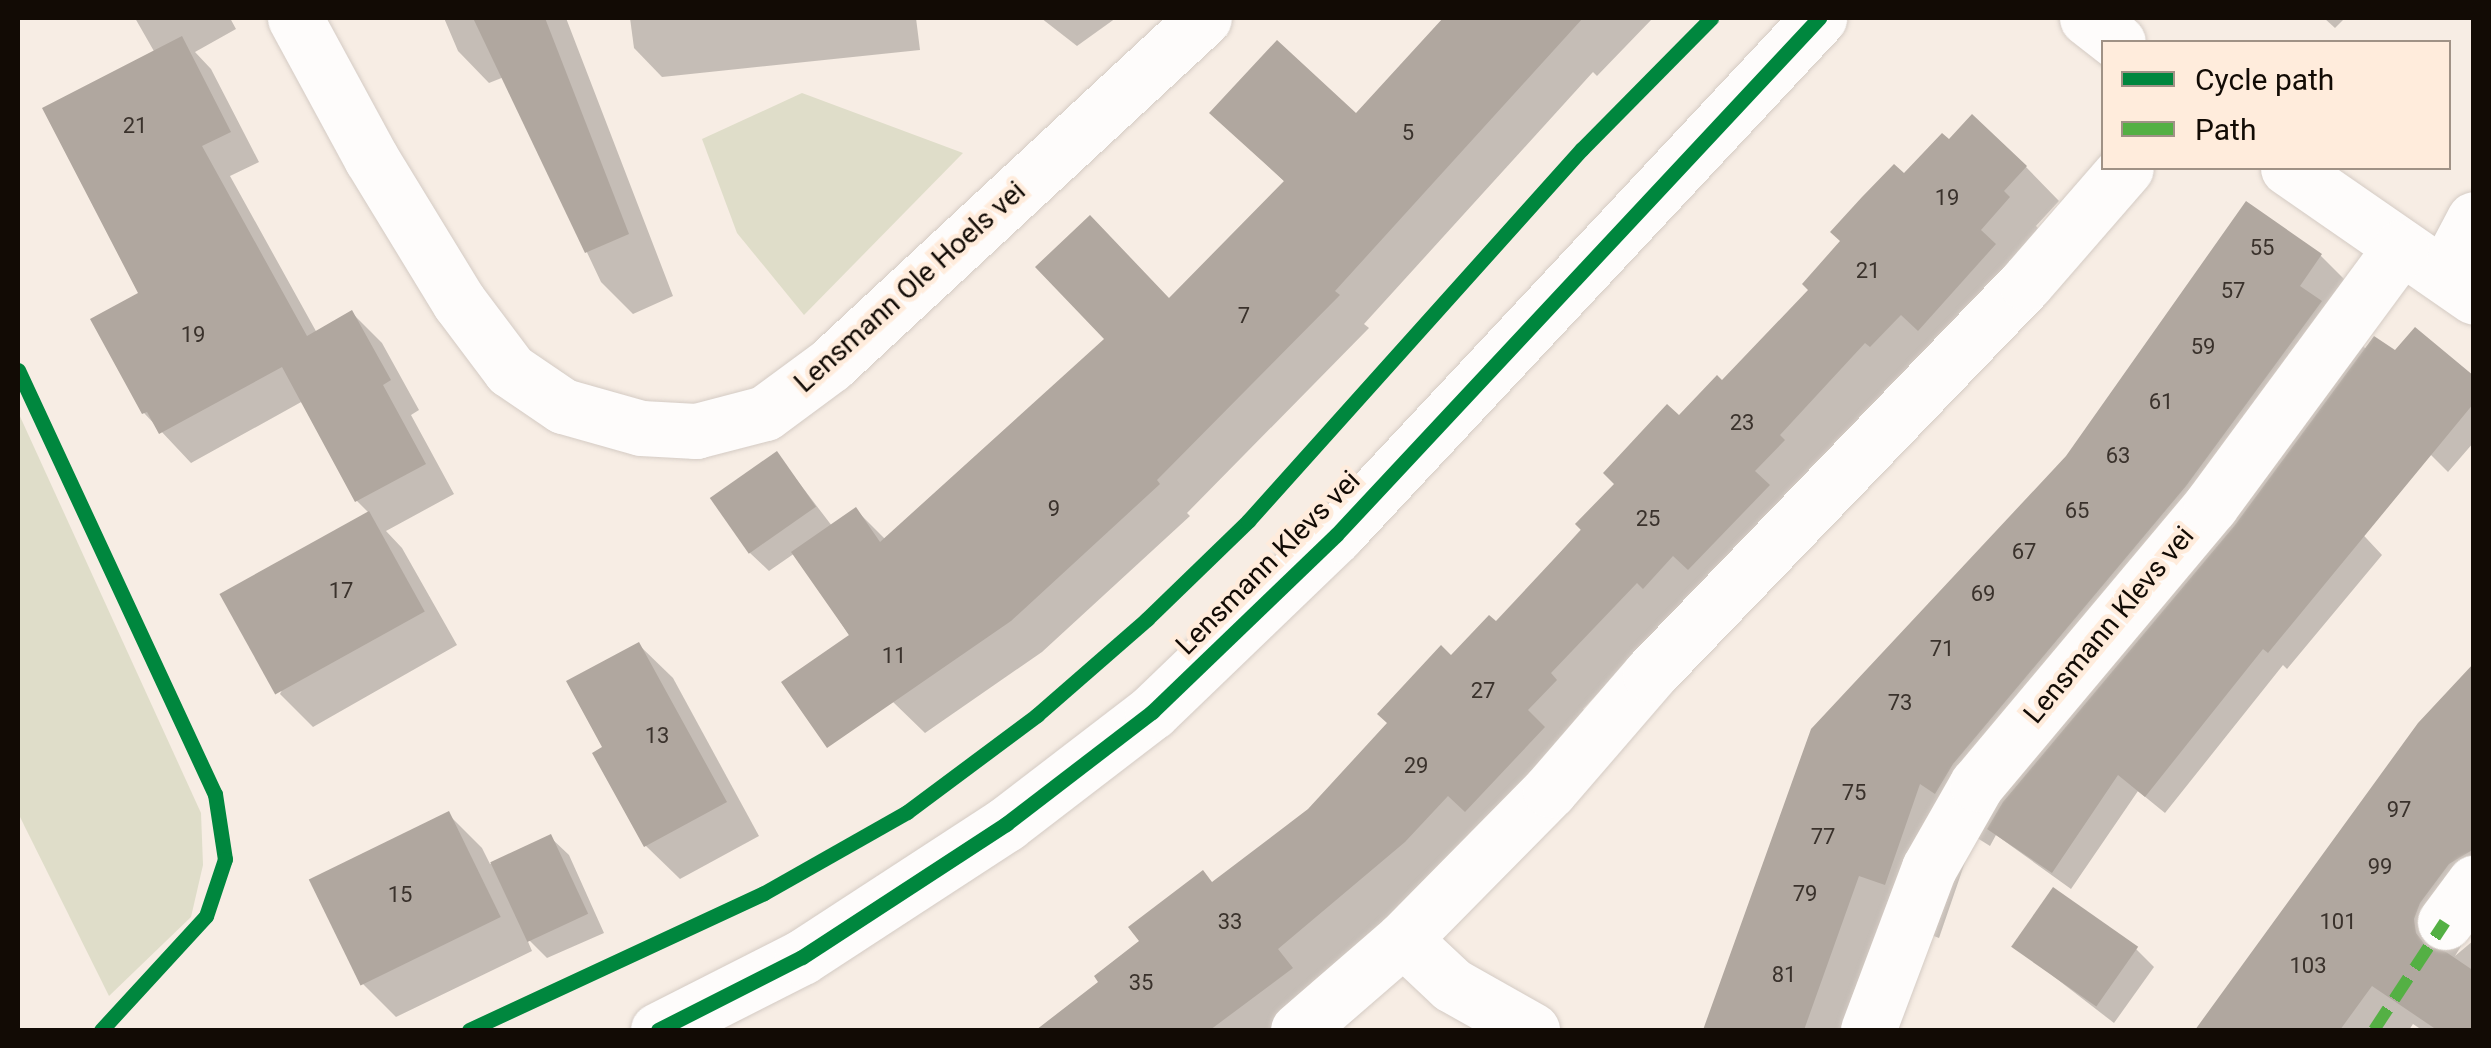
<!DOCTYPE html>
<html>
<head>
<meta charset="utf-8">
<style>
  body { margin:0 }
  #map { position:relative; width:2491px; height:1048px; overflow:hidden; background:#f7ede4; font-family:Roboto,sans-serif }
  div>[style] { position:absolute }
  .green>* { inset:0; background:#dfddc9 }
  .shadow>* { inset:0; background:#0003 }
  .building>* { inset:0; background:#b0a79f; transform-origin:0 0 }
  .roads { filter:drop-shadow(0 0 2px #d4cbc4) drop-shadow(0 0 2px #d4cbc4) }
  .minor>* { height:55px; margin:-27.5px; padding:0 27.5px; transform-origin:27.5px; border-radius:27.5px; background:#fefcfb }
  .tertiary>* { height:55px; margin:-27.5px; padding:0 27.5px; transform-origin:27.5px; border-radius:27.5px; background:#fefcfb }
  .quiet>* { height:12px; margin-top:-6px; transform-origin:0; background:repeating-linear-gradient(90deg,#54b044 0 25px,transparent 0 37px) }
  .cycleway>* { height:15px; margin:-7.5px; padding:0 7.5px; transform-origin:7.5px; border-radius:7.5px; background:#00873e }
  span { translate:-50% -50%; white-space:nowrap; text-align:center; line-height:1.15; -webkit-text-stroke:9px #ffecdc; paint-order:stroke }
  .number-label { font-size:22px; color:#3a322c }
  .number-label span { -webkit-text-stroke-width:0 }
  .street-label { font-size:28px; color:#120b05 }
  .frame { position:absolute; inset:0; border:20px solid #120b05; pointer-events:none }
  .legend { position:absolute; left:2101px; top:40px; width:350px; height:130px; box-sizing:border-box; background:#ffecdc; border:2px solid #a09286; margin:0; padding:12px 18px; list-style:none; font-size:30px; color:#120b05 }
  .legend li { display:flex; align-items:center; gap:20px; height:50px }
  .legend b { width:50px; border:2px solid #a09286 }
</style>
</head>
<body>
<div id="map">
  <div class="green">
    <i style="clip-path:polygon(802px 93px,963px 153px,804px 315px,737px 233px,702px 139px)"></i>
    <i style="clip-path:polygon(18px 412px,201px 813px,203px 865px,191px 917px,109px 996px,18px 813px)"></i>
  </div>
  <div class="shadow">
    <i style="clip-path:polygon(135px 18px,230px 18px,236px 29px,195px 52px,211px 69px,259px 162px,230px 176px,317px 333px,352px 313px,382px 343px,419px 410px,411px 415px,454px 494px,386px 531px,402px 548px,457px 645px,313px 727px,280px 694px,370px 514px,357px 501px,303px 401px,191px 463px,144px 413px,142px 294px,155px 53px)"></i>
    <i style="clip-path:polygon(444px 18px,566px 18px,673px 296px,633px 314px,601px 282px,504px 77px,489px 83px,458px 51px)"></i>
    <i style="clip-path:polygon(630px 18px,916px 18px,920px 50px,662px 77px,634px 48px)"></i>
    <i style="clip-path:polygon(1041px 18px,1116px 18px,1077px 46px)"></i>
    <i style="clip-path:polygon(1446px 18px,1653px 18px,1597px 76px,1593px 72px,1364px 324px,1369px 328px,1187px 513px,1190px 516px,1042px 652px,925px 733px,893px 702px,795px 553px,769px 571px,750px 553px,777px 454px,832px 526px,856px 510px,886px 540px,1170px 300px,1286px 183px,1212px 113px,1356px 117px)"></i>
    <i style="clip-path:polygon(2324px 18px,2345px 18px,2335px 28px)"></i>
    <i style="clip-path:polygon(1949px 143px,2026px 167px,2059px 201px,2036px 226px,2042px 232px,1583px 709px,1589px 715px,1288px 1030px,1040px 1030px,1102px 983px,1213px 884px,1310px 811px,1451px 659px,1496px 625px,1679px 419px,1722px 384px,1812px 290px,1904px 177px)"></i>
    <i style="clip-path:polygon(2247px 204px,2321px 256px,2375px 310px,2355px 338px,2367px 350px,2396px 354px,2474px 380px,2474px 442px,2448px 472px,2398px 422px,2324px 493px,2382px 555px,2287px 669px,2283px 665px,2165px 813px,2138px 791px,2071px 889px,1996px 835px,1990px 846px,1974px 836px,1939px 938px,1913px 928px,1877px 1030px,1705px 1030px,1813px 731px,2068px 458px)"></i>
    <i style="clip-path:polygon(639px 645px,673px 678px,759px 836px,680px 879px,646px 846px,606px 748px)"></i>
    <i style="clip-path:polygon(2474px 667px,2474px 925px,2455px 956px,2474px 940px,2474px 1030px,2422px 1030px,2413px 1024px,2409px 1030px,2217px 1030px,2206px 1020px)"></i>
    <i style="clip-path:polygon(448px 814px,482px 848px,490px 864px,550px 837px,569px 855px,604px 933px,547px 958px,526px 937px,532px 951px,396px 1017px,363px 984px)"></i>
    <i style="clip-path:polygon(2014px 946px,2136px 949px,2154px 967px,2114px 1023px)"></i>
  </div>
  <div class="building">
    <i style="clip-path:polygon(473px 18px,545px 18px,629px 234px,585px 253px)"></i>
    <i style="clip-path:polygon(1443px 18px,1583px 18px,1335px 291px,1340px 295px,1157px 480px,1160px 484px,1011px 621px,827px 748px,781px 682px,849px 635px,791px 552px,856px 507px,880px 542px,1104px 339px,1035px 267px,1090px 215px,1169px 298px,1284px 181px,1209px 113px,1277px 40px,1356px 113px)"></i>
    <i style="clip-path:polygon(182px 36px,231px 132px,202px 146px,307px 336px,352px 310px,391px 380px,383px 385px,426px 464px,355px 502px,282px 367px,159px 434px,147px 412px,142px 414px,90px 319px,138px 293px,42px 108px)"></i>
    <i style="clip-path:polygon(1972px 114px,2027px 166px,2004px 191px,2010px 197px,1981px 230px,1996px 244px,1918px 331px,1901px 315px,1870px 347px,1865px 343px,1780px 435px,1785px 440px,1755px 471px,1770px 485px,1688px 570px,1673px 556px,1643px 589px,1637px 583px,1551px 673px,1557px 680px,1528px 710px,1545px 727px,1465px 812px,1448px 796px,1405px 842px,1278px 949px,1293px 968px,1210px 1030px,1036px 1030px,1098px 982px,1094px 976px,1139px 941px,1128px 927px,1203px 870px,1212px 882px,1308px 809px,1387px 723px,1377px 714px,1441px 645px,1451px 655px,1489px 615px,1496px 621px,1581px 530px,1575px 524px,1614px 484px,1603px 473px,1667px 404px,1679px 415px,1717px 375px,1722px 380px,1808px 290px,1802px 284px,1840px 241px,1830px 232px,1862px 197px,1894px 164px,1904px 173px,1942px 133px,1949px 139px)"></i>
    <i style="clip-path:polygon(2246px 201px,2322px 254px,2300px 286px,2322px 301px,2186px 486px,1953px 764px,1935px 794px,1920px 784px,1885px 885px,1859px 876px,1804px 1030px,1703px 1030px,1811px 729px,2066px 456px)"></i>
    <i style="clip-path:polygon(2415px 327px,2474px 376px,2474px 403px,2268px 653px,2263px 649px,2145px 797px,2118px 775px,2052px 873px,1987px 829px,2003px 802px,2235px 525px,2374px 336px,2395px 350px)"></i>
    <i style="left:777px;top:451px;width:68px;height:82px;rotate:55deg"></i>
    <i style="left:369px;top:511px;width:115px;height:171px;rotate:61deg"></i>
    <i style="clip-path:polygon(639px 642px,727px 802px,644px 847px,592px 753px,602px 747px,566px 681px)"></i>
    <i style="clip-path:polygon(2474px 663px,2474px 849px,2449px 864px,2420px 903px,2414px 919px,2416px 933px,2426px 946px,2446px 952px,2474px 971px,2474px 1030px,2437px 1030px,2372px 986px,2340px 1030px,2195px 1030px,2418px 723px)"></i>
    <i style="left:449px;top:811px;width:118px;height:156px;rotate:64deg"></i>
    <i style="left:551px;top:834px;width:88px;height:67px;rotate:65deg"></i>
    <i style="left:2053px;top:887px;width:104px;height:73px;rotate:35deg"></i>
  </div>
  <div class="roads">
    <div class="minor">
      <i style="left:295px;top:18px;width:159px;rotate:61.5deg"></i>
      <i style="left:371px;top:158px;width:169px;rotate:58.6deg"></i>
      <i style="left:459px;top:302px;width:85px;rotate:53.1deg"></i>
      <i style="left:510px;top:370px;width:64px;rotate:34.2deg"></i>
      <i style="left:563px;top:406px;width:81px;rotate:15.8deg"></i>
      <i style="left:641px;top:428px;width:55px;rotate:3.1deg"></i>
      <i style="left:696px;top:431px;width:71px;rotate:-14.6deg"></i>
      <i style="left:765px;top:413px;width:81px;rotate:-36.4deg"></i>
      <i style="left:830px;top:365px;width:510px;rotate:-42.86deg"></i>
      <i style="left:2087px;top:18px;width:39px;rotate:38deg"></i>
      <i style="left:2288px;top:168px;width:226px;rotate:34.7deg"></i>
      <i style="left:2445px;top:274px;width:62px;rotate:-62.2deg"></i>
      <i style="left:2445px;top:922px;width:49px;rotate:-53.4deg"></i>
      <i style="left:1403px;top:939px;width:67px;rotate:43.2deg"></i>
      <i style="left:1452px;top:985px;width:92px;rotate:29.4deg"></i>
      <i style="left:1298px;top:1030px;width:139px;rotate:-40.9deg"></i>
      <i style="left:1403px;top:939px;width:209px;rotate:-45.4deg"></i>
      <i style="left:1550px;top:790px;width:153px;rotate:-49.2deg"></i>
      <i style="left:1650px;top:674px;width:542px;rotate:-46.12deg"></i>
      <i style="left:2026px;top:283px;width:152px;rotate:-49deg"></i>
      <i style="left:1868px;top:1030px;width:173px;rotate:-69.4deg"></i>
      <i style="left:1929px;top:868px;width:97px;rotate:-60.3deg"></i>
      <i style="left:1977px;top:784px;width:364px;rotate:-50deg"></i>
      <i style="left:2211px;top:505px;width:320px;rotate:-53.6deg"></i>
    </div>
    <div class="tertiary">
      <i style="left:658px;top:1030px;width:161px;rotate:-26.9deg"></i>
      <i style="left:802px;top:957px;width:244px;rotate:-33.1deg"></i>
      <i style="left:1006px;top:824px;width:184px;rotate:-37.5deg"></i>
      <i style="left:1152px;top:712px;width:255px;rotate:-43.9deg"></i>
      <i style="left:1336px;top:535px;width:708px;rotate:-46.95deg"></i>
    </div>
  </div>
  <div class="quiet">
    <i style="left:2374px;top:1030px;width:129px;rotate:-56.7deg"></i>
  </div>
  <div class="cycleway">
    <i style="left:18px;top:370px;width:468px;rotate:65.1deg"></i>
    <i style="left:215px;top:794px;width:66px;rotate:81.3deg"></i>
    <i style="left:225px;top:859px;width:60px;rotate:108.4deg"></i>
    <i style="left:206px;top:916px;width:155px;rotate:132.6deg"></i>
    <i style="left:469px;top:1030px;width:325px;rotate:-24.9deg"></i>
    <i style="left:764px;top:893px;width:164px;rotate:-29.5deg"></i>
    <i style="left:907px;top:812px;width:162px;rotate:-36.7deg"></i>
    <i style="left:1037px;top:715px;width:146px;rotate:-41.1deg"></i>
    <i style="left:1147px;top:619px;width:141px;rotate:-44.1deg"></i>
    <i style="left:1248px;top:521px;width:500px;rotate:-48.1deg"></i>
    <i style="left:1582px;top:149px;width:184px;rotate:-45.4deg"></i>
    <i style="left:658px;top:1030px;width:161px;rotate:-26.9deg"></i>
    <i style="left:802px;top:957px;width:244px;rotate:-33.1deg"></i>
    <i style="left:1006px;top:824px;width:184px;rotate:-37.5deg"></i>
    <i style="left:1152px;top:712px;width:255px;rotate:-43.9deg"></i>
    <i style="left:1336px;top:535px;width:708px;rotate:-46.95deg"></i>
  </div>
  <div class="number-label">
    <span style="left:135px;top:126px">21</span>
    <span style="left:1408px;top:133px">5</span>
    <span style="left:1947px;top:198px">19</span>
    <span style="left:2262px;top:248px">55</span>
    <span style="left:1868px;top:271px">21</span>
    <span style="left:2233px;top:291px">57</span>
    <span style="left:1244px;top:316px">7</span>
    <span style="left:193px;top:335px">19</span>
    <span style="left:2203px;top:347px">59</span>
    <span style="left:2161px;top:402px">61</span>
    <span style="left:1742px;top:423px">23</span>
    <span style="left:2118px;top:456px">63</span>
    <span style="left:1054px;top:509px">9</span>
    <span style="left:2077px;top:511px">65</span>
    <span style="left:1648px;top:519px">25</span>
    <span style="left:2024px;top:552px">67</span>
    <span style="left:341px;top:591px">17</span>
    <span style="left:1983px;top:594px">69</span>
    <span style="left:1942px;top:649px">71</span>
    <span style="left:894px;top:656px">11</span>
    <span style="left:1483px;top:691px">27</span>
    <span style="left:1900px;top:703px">73</span>
    <span style="left:657px;top:736px">13</span>
    <span style="left:1416px;top:766px">29</span>
    <span style="left:1854px;top:793px">75</span>
    <span style="left:2399px;top:810px">97</span>
    <span style="left:1823px;top:837px">77</span>
    <span style="left:2380px;top:867px">99</span>
    <span style="left:1805px;top:894px">79</span>
    <span style="left:400px;top:895px">15</span>
    <span style="left:1230px;top:922px">33</span>
    <span style="left:2338px;top:922px">101</span>
    <span style="left:2308px;top:966px">103</span>
    <span style="left:1784px;top:975px">81</span>
    <span style="left:1141px;top:983px">35</span>
  </div>
  <div class="street-label">
    <span style="left:910px;top:287px;rotate:-42deg">Lensmann Ole Hoels vei</span>
    <span style="left:1268px;top:563px;rotate:-45deg">Lensmann Klevs vei</span>
    <span style="left:2109px;top:625px;rotate:-50deg">Lensmann Klevs vei</span>
  </div>
  <div class="frame"></div>
  <ul class="legend">
  <li><b style="height:12px;background:#00873e"></b>Cycle path</li>
  <li><b style="height:12px;background:#54b044"></b>Path</li>
  </ul>
</div>
</body>
</html>
